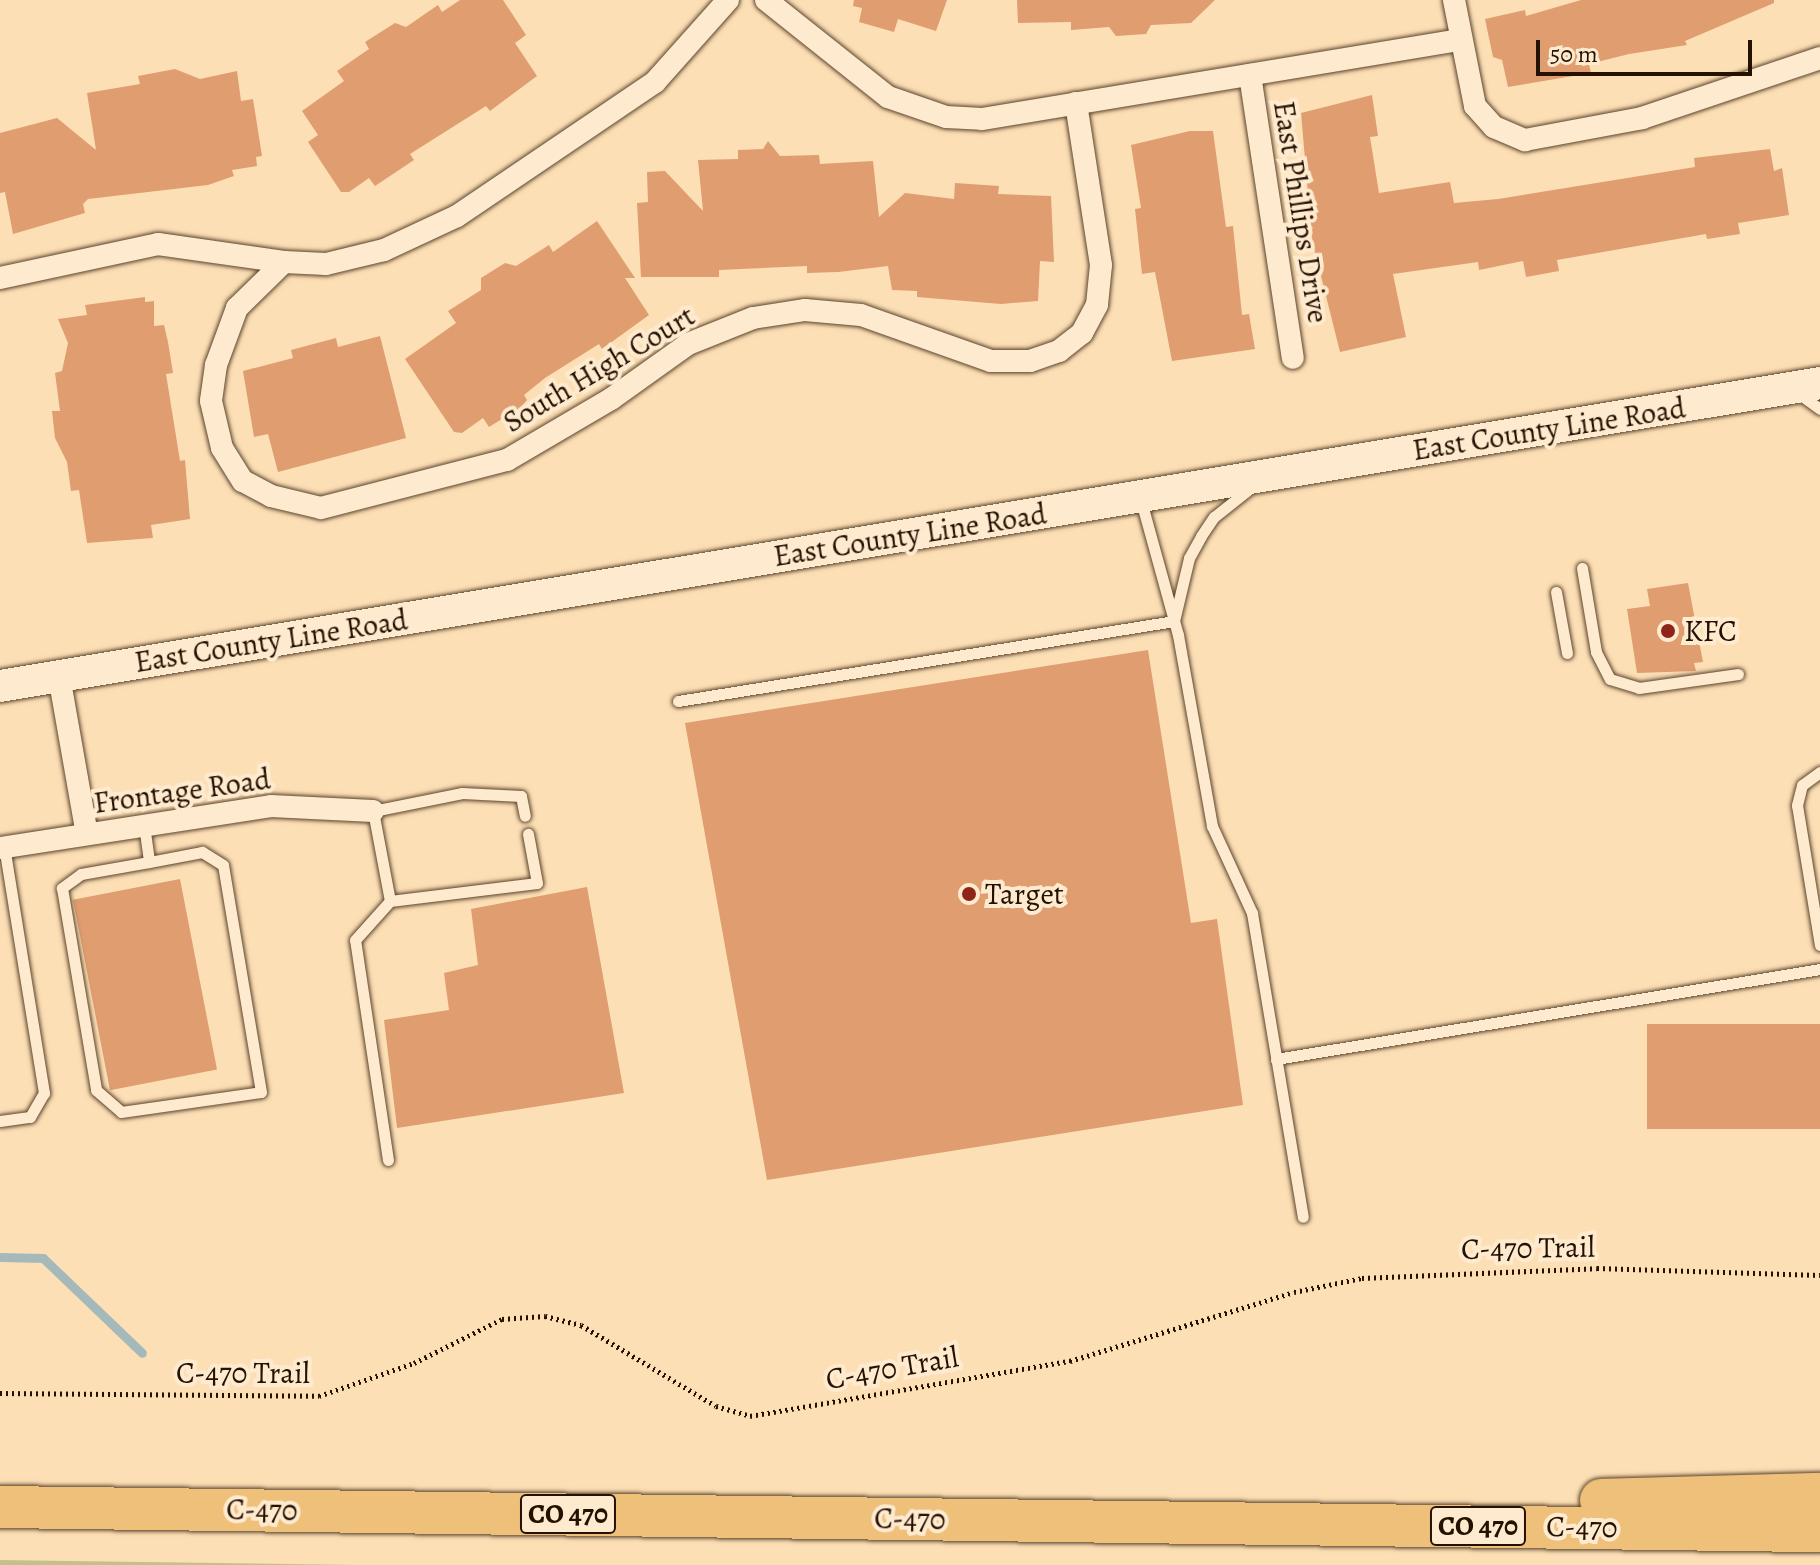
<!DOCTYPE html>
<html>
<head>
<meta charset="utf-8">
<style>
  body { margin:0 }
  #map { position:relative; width:1820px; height:1565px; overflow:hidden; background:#fddfb5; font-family:Alegreya,serif }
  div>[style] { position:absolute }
  .green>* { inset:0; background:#c5c089 }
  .stream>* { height:9px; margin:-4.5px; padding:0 4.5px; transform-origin:4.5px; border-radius:4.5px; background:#a6b9ba }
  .building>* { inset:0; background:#df9d70; transform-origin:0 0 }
  .path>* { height:5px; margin-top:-2.5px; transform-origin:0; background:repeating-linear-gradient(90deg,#251100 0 2px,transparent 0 6px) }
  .roads { filter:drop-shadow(0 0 2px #5b442d) drop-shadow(0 0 2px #5b442d) }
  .lane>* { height:11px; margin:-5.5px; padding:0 5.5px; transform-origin:5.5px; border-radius:5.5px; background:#feeacf }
  .street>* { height:22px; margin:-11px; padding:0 11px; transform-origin:11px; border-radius:11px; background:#feeacf }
  .secondary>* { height:32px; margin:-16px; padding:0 16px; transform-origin:16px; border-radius:16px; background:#feeacf }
  .highway>* { height:42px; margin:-21px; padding:0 21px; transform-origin:21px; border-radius:21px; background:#eec07a }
  .dots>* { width:22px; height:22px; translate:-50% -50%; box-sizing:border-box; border:4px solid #feeacf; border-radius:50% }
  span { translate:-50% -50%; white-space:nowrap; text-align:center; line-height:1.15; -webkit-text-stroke:8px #feeacf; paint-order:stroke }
  .shield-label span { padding:2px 6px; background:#feeacf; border:2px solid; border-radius:6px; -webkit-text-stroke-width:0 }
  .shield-label { font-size:28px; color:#251100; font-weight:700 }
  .street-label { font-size:30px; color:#251100 }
  .poi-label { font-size:30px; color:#251100 }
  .left { translate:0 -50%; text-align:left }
  .scale { position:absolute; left:1536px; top:40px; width:216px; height:36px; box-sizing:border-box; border:4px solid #251100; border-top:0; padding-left:10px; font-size:24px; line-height:28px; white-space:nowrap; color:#251100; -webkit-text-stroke:6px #feeacf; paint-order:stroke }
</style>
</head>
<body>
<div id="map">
  <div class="green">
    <i style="clip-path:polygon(0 1560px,70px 1561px,356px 1565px,0 1565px)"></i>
  </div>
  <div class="stream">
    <i style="left:0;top:1257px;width:43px;rotate:1.3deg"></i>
    <i style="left:43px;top:1258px;width:137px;rotate:43.8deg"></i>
  </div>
  <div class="building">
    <i style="clip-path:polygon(460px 0,503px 0,526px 35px,515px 43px,537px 76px,490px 111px,486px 106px,410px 154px,414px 160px,375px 186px,369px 178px,349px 192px,341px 192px,308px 142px,318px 135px,302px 111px,344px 81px,337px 71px,369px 49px,365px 42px,395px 23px,406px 27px,438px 5px,442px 12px)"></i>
    <i style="clip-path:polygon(854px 0,947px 0,936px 31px,898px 19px,894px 32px,859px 22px,862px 8px,853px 6px)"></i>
    <i style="clip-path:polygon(1017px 0,1215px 0,1191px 23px,1151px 25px,1146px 34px,1116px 36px,1109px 27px,1071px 30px,1071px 22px,1018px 23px)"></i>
    <i style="clip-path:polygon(1581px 0,1774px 0,1774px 3px,1685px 41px,1687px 45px,1629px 54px,1589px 64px,1591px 73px,1508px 87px,1502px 60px,1493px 57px,1485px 19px,1525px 10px,1526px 16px)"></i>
    <i style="clip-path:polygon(175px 69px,200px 79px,237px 71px,241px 101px,253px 99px,262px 156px,256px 157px,257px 166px,232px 170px,234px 176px,208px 185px,88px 199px,83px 204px,85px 213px,13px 234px,5px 192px,0 193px,0 133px,57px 118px,96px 150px,87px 93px,140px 84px,138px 76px)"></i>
    <i style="clip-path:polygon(1372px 95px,1378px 136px,1370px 137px,1379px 193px,1450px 182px,1454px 203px,1498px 199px,1695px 167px,1694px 158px,1770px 149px,1774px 171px,1782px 168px,1789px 215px,1738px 223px,1740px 234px,1707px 239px,1706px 234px,1557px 260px,1559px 271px,1526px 277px,1523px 261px,1479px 270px,1478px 262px,1393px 274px,1406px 337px,1340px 352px,1312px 240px,1301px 113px)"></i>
    <i style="clip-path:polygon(1190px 131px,1213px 131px,1226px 227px,1233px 226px,1242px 315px,1249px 314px,1255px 349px,1172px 361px,1155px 272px,1142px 274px,1135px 209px,1141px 208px,1131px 145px)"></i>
    <i style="clip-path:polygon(768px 141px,780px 156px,819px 155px,820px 164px,873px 161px,879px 217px,905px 193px,954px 199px,955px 183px,999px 186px,998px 194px,1051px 196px,1054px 262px,1040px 261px,1038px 301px,1001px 304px,917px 297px,917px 291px,892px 290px,888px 266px,838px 272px,807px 273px,807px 266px,719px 270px,719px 277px,641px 277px,637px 203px,648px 202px,647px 172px,665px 171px,703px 211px,698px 160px,738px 159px,738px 150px,763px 149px)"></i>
    <i style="clip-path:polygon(597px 221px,635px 278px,625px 278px,649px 315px,602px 349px,599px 344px,545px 378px,524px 395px,527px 400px,521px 407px,489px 427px,483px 418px,462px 433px,454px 432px,405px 359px,456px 323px,448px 311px,481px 290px,481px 278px,505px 263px,516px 266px,549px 245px,553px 252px)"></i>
    <i style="clip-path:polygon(145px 297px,145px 302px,154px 301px,154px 326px,164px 325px,168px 342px,173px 373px,166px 374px,180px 461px,185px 460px,190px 519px,151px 525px,153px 538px,87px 543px,79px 490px,71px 491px,67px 462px,55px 438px,52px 411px,60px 411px,55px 373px,62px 371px,68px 343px,58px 319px,87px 315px,85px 305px)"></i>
    <i style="clip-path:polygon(380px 336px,406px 438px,278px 472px,268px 434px,254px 437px,243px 371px,293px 358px,291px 350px,336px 338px,338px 347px)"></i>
    <i style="clip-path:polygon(1688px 583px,1703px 662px,1694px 663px,1696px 671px,1637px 673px,1627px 609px,1650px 606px,1647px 589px)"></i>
    <i style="clip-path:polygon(1148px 650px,1191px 923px,1217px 919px,1243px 1105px,767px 1180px,685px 723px)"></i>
    <i style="left:180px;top:879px;width:194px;height:109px;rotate:79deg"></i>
    <i style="clip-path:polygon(587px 887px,624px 1093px,397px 1128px,384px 1020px,449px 1010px,444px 973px,478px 965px,471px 909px)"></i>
    <i style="left:1820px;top:1024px;width:105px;height:173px;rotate:90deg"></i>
  </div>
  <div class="path">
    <i style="left:0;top:1393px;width:319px;rotate:0.5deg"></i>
    <i style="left:319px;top:1396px;width:101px;rotate:-19.2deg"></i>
    <i style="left:414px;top:1363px;width:98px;rotate:-26.6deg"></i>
    <i style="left:502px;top:1319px;width:43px;rotate:-4deg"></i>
    <i style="left:545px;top:1316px;width:37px;rotate:14deg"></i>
    <i style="left:581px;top:1325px;width:157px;rotate:31deg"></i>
    <i style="left:716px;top:1406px;width:35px;rotate:16deg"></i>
    <i style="left:750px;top:1416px;width:325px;rotate:-9.8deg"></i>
    <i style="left:1070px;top:1361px;width:234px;rotate:-17.1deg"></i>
    <i style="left:1294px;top:1292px;width:69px;rotate:-11.6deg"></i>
    <i style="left:1362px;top:1278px;width:235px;rotate:-2.4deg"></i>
    <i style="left:1597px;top:1268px;width:223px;rotate:1.8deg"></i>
  </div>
  <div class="roads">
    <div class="lane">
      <i style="left:1798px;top:393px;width:27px;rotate:36deg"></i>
      <i style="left:1140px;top:497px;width:143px;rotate:74.6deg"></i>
      <i style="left:1178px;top:635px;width:194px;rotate:79.9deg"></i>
      <i style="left:1212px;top:826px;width:96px;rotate:65.3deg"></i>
      <i style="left:1252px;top:913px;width:308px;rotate:80.5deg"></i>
      <i style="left:1582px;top:568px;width:85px;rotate:80.5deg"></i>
      <i style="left:1596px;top:652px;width:30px;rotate:63deg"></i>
      <i style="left:1610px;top:679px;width:30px;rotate:17deg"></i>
      <i style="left:1639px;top:688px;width:100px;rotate:-8deg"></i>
      <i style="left:1556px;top:592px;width:62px;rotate:79.8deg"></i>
      <i style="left:678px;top:701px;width:502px;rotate:-9.16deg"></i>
      <i style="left:1174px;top:621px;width:65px;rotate:-76.6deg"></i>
      <i style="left:1189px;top:558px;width:25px;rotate:-61deg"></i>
      <i style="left:1201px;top:536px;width:23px;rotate:-56deg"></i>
      <i style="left:1214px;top:517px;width:43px;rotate:-38.5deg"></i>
      <i style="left:1820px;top:772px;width:22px;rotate:144deg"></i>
      <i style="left:1802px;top:785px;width:21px;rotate:104deg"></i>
      <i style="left:1797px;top:805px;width:142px;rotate:80.7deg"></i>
      <i style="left:144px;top:825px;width:37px;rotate:82deg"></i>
      <i style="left:149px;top:862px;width:69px;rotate:170deg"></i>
      <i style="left:81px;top:874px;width:24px;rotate:144deg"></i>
      <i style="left:62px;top:888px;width:205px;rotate:80.4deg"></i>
      <i style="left:96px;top:1090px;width:33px;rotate:41deg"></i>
      <i style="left:121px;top:1112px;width:141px;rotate:-8.1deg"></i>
      <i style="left:261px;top:1092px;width:230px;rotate:-99.5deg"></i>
      <i style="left:223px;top:865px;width:25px;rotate:-148deg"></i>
      <i style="left:202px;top:852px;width:54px;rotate:169.3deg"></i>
      <i style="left:390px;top:901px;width:92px;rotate:-100.7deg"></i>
      <i style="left:373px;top:811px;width:91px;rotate:-11.4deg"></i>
      <i style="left:462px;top:793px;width:59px;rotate:2.9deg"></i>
      <i style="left:521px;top:796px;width:20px;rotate:79deg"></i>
      <i style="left:1276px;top:1059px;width:551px;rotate:-9.39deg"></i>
      <i style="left:0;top:1121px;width:30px;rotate:-8deg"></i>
      <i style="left:30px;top:1117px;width:28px;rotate:-60deg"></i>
      <i style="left:44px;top:1093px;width:249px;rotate:-99.2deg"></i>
      <i style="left:388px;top:1160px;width:222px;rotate:-98.5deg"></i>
      <i style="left:355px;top:940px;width:52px;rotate:-48.1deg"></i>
      <i style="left:390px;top:901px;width:148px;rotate:-7deg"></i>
      <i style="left:537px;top:883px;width:50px;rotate:-100.4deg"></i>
    </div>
    <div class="street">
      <i style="left:728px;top:0;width:110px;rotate:131.7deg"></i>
      <i style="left:655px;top:82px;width:239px;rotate:145.9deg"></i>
      <i style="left:457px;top:216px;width:81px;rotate:155deg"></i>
      <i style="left:384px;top:250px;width:60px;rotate:166.4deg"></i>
      <i style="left:326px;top:264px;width:42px;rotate:-177.3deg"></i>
      <i style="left:284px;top:262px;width:66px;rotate:135.6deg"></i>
      <i style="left:237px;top:308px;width:61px;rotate:110.2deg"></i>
      <i style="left:216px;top:365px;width:36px;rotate:98deg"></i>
      <i style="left:211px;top:401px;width:48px;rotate:76.8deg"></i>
      <i style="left:222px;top:448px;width:39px;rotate:58deg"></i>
      <i style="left:243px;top:481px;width:32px;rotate:28deg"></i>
      <i style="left:271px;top:496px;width:51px;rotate:13.5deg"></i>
      <i style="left:321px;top:508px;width:192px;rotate:-14.5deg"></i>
      <i style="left:507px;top:460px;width:121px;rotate:-30.4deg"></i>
      <i style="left:611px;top:399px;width:95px;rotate:-35.5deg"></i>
      <i style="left:688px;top:344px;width:70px;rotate:-21.8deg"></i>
      <i style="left:753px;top:318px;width:53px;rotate:-8.7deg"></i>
      <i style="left:805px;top:310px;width:56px;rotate:5.1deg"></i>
      <i style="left:861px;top:315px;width:138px;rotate:19.5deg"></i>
      <i style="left:991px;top:361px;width:39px"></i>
      <i style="left:1030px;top:361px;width:31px;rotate:-19deg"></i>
      <i style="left:1059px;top:351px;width:29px;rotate:-38deg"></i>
      <i style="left:1082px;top:333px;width:32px;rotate:-62deg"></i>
      <i style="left:1097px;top:305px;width:40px;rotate:-84.3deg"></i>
      <i style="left:1101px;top:265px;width:164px;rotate:-98.8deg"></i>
      <i style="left:766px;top:0;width:156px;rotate:38.5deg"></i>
      <i style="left:888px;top:97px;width:61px;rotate:19deg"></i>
      <i style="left:946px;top:117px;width:36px;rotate:3deg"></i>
      <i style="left:982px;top:119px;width:485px;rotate:-9.4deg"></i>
      <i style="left:1454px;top:0;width:108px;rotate:78.8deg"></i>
      <i style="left:1475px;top:106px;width:28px;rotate:48deg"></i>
      <i style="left:1494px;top:127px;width:34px;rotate:23deg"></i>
      <i style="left:1525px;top:140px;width:119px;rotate:-10.6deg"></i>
      <i style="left:1642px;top:118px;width:188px;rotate:-18.6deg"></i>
      <i style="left:1250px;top:75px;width:286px;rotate:81.4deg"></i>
      <i style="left:0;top:278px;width:162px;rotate:-12.1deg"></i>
      <i style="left:158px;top:244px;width:127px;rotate:8.1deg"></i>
      <i style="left:59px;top:676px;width:160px;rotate:80deg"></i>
      <i style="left:0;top:848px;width:274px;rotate:-8.8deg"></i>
      <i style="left:271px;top:806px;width:102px;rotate:2.8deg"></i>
    </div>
    <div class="secondary">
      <i style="left:0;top:686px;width:1845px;rotate:-9.45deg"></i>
    </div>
    <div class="highway">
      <i style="left:1601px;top:1500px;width:219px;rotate:-1.6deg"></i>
      <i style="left:0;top:1507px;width:1820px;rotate:0.76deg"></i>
    </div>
  </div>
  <div class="dots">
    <i style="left:1668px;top:631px;background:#8f2418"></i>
    <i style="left:969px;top:894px;background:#8f2418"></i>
  </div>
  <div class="shield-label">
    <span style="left:568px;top:1514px">CO 470</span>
    <span style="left:1478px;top:1526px">CO 470</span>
  </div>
  <div class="street-label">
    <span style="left:1301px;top:212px;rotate:81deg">East Phillips Drive</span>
    <span style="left:599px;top:369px;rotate:-31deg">South High Court</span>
    <span style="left:1549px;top:429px;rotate:-9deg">East County Line Road</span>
    <span style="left:910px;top:535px;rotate:-9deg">East County Line Road</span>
    <span style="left:271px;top:641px;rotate:-9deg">East County Line Road</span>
    <span style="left:182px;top:791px;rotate:-8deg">Frontage Road</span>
    <span style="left:1528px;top:1248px;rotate:-1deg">C-470 Trail</span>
    <span style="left:892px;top:1368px;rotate:-10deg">C-470 Trail</span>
    <span style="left:243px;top:1373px">C-470 Trail</span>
    <span style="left:262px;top:1510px;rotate:1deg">C-470</span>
    <span style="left:910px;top:1519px;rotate:1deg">C-470</span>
    <span style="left:1582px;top:1527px;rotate:1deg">C-470</span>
  </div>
  <div class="poi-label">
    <span class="left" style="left:1684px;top:631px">KFC</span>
    <span class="left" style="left:985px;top:894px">Target</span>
  </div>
  <div class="scale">50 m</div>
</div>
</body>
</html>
